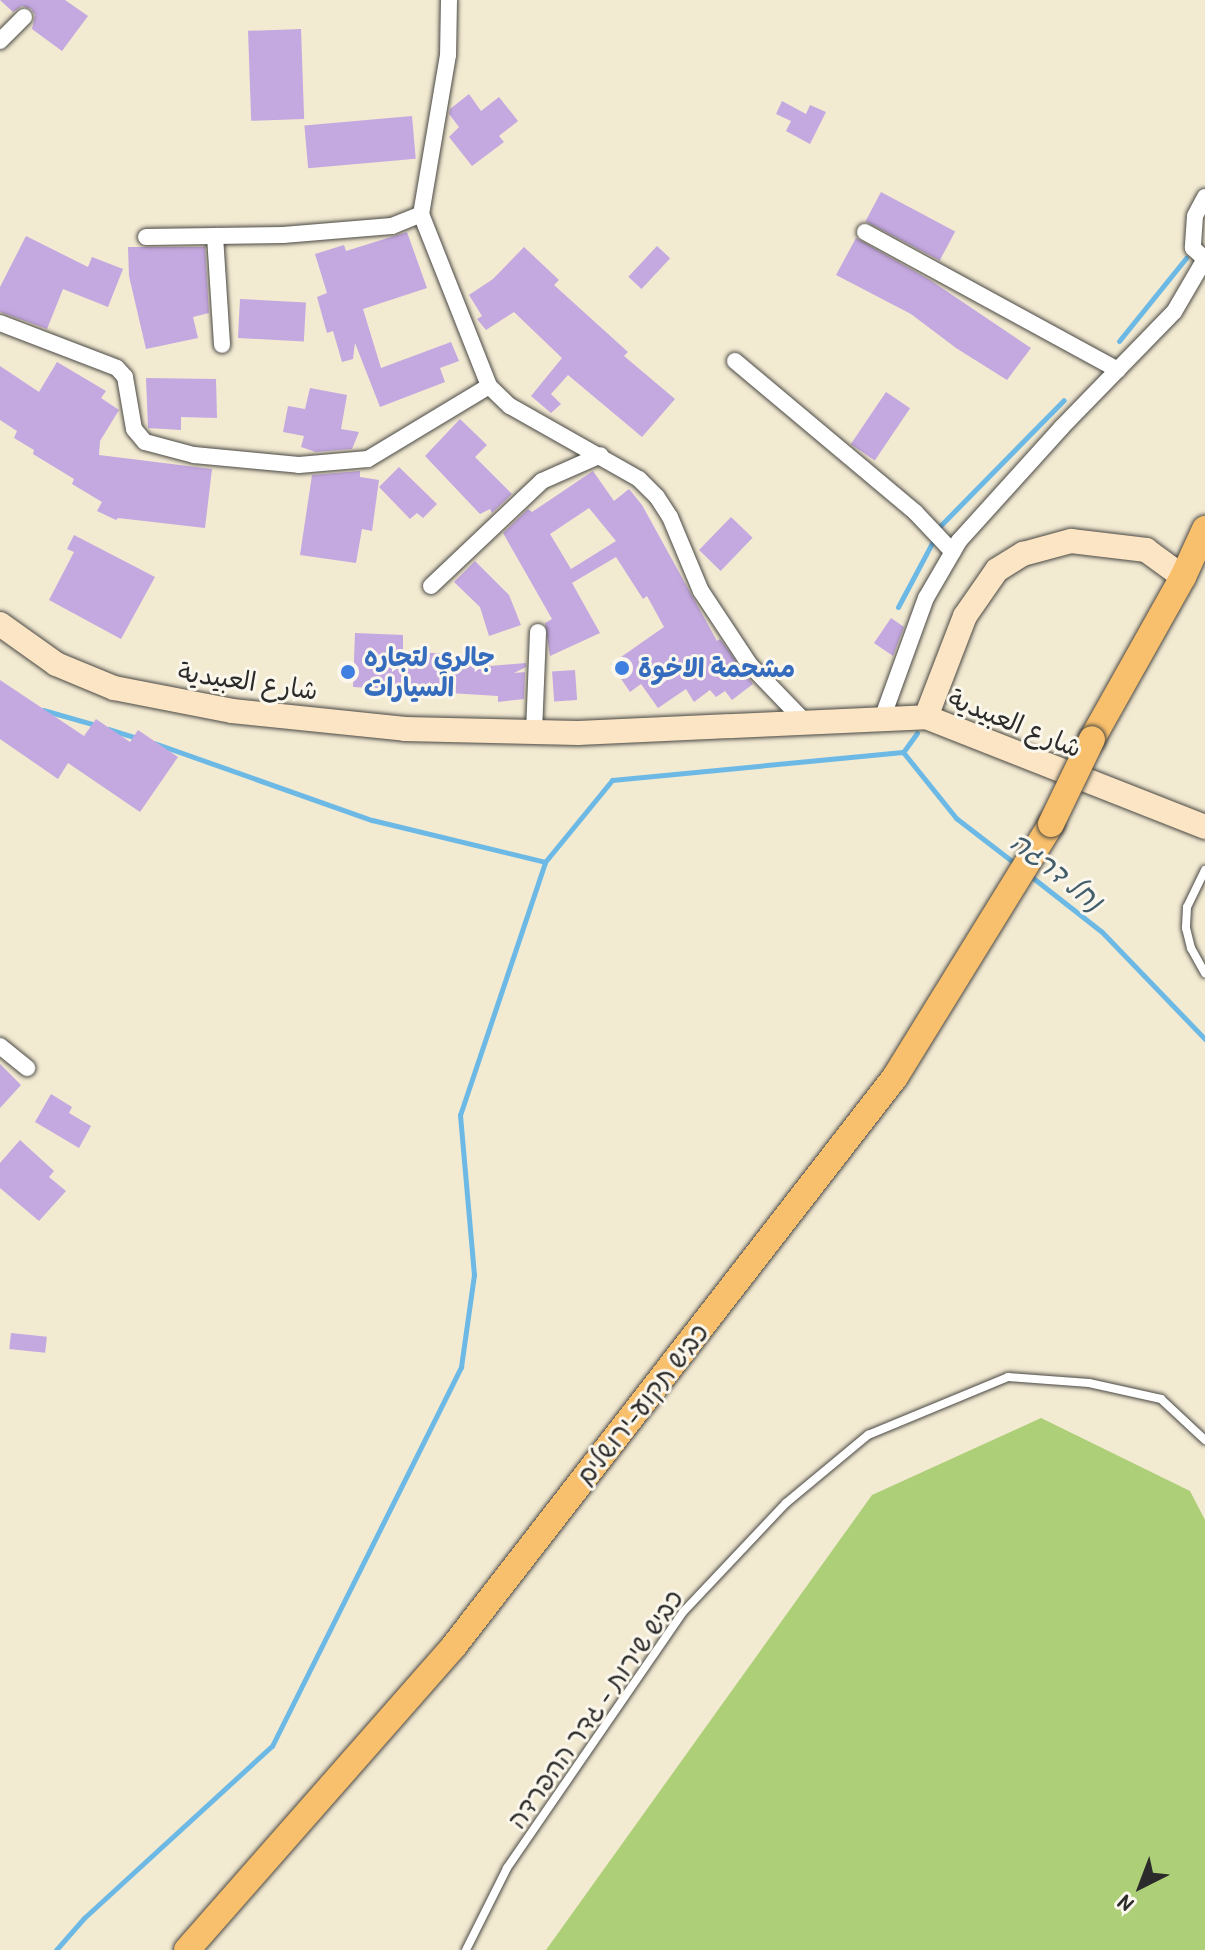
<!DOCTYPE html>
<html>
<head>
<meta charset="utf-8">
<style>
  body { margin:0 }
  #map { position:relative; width:1205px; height:1950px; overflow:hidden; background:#f3ead2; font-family:"Patrick Hand","Playpen Sans Arabic","Playpen Sans Hebrew",sans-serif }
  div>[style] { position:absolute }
  .green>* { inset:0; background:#adcf77 }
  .stream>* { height:5px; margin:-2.5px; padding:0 2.5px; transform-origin:2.5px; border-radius:2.5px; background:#6cb9e6 }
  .building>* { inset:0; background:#c4a8e0; transform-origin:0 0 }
  .roads { filter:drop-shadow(0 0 2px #494844) drop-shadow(0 0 2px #494844) }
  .service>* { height:8px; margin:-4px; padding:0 4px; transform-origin:4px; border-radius:4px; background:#fff }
  .minor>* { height:16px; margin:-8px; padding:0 8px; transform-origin:8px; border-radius:8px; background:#fff }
  .secondary>* { height:24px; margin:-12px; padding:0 12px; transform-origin:12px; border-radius:12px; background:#fce5c4 }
  .primary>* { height:26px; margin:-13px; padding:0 13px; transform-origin:13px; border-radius:13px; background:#f8bf6c }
  .bridges { filter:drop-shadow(0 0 2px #494844) drop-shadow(0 0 2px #494844) }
  .primary-bridge>* { height:26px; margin:-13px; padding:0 13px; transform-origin:13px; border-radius:13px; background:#f8bf6c }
  .dots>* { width:22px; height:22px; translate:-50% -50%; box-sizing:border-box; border:4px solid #fbf7ec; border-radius:50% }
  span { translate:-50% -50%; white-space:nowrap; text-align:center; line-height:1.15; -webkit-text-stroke:6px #fbf7ec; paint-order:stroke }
  .shop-label { font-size:26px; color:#366cbe; font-weight:700 }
  .left { translate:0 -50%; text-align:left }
  .street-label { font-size:26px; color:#2b2b2b }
  .water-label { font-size:28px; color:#425d6c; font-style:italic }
  .north { position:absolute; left:1101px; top:1846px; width:80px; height:80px; -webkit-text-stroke:6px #fbf7ec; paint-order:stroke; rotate:222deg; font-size:22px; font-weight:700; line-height:32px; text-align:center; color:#2b2b2b }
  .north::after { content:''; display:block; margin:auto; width:28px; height:36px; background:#2b2b2b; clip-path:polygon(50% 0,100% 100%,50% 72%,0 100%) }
</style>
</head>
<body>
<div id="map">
  <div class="green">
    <i style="clip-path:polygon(1041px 1418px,1190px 1491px,1205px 1520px,1205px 1950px,546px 1950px,872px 1495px)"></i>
  </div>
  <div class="stream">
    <i style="left:1119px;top:341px;width:107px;rotate:-51.1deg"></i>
    <i style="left:941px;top:525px;width:175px;rotate:-45.5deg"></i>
    <i style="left:898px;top:607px;width:72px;rotate:-62deg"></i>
    <i style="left:43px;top:710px;width:58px;rotate:15.9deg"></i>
    <i style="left:108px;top:729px;width:30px;rotate:17deg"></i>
    <i style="left:917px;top:733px;width:24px;rotate:126deg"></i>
    <i style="left:903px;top:752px;width:85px;rotate:51.2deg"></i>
    <i style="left:956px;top:818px;width:77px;rotate:37.6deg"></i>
    <i style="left:154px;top:743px;width:231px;rotate:19.5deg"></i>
    <i style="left:372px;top:820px;width:178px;rotate:13.6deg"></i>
    <i style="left:1028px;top:874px;width:94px;rotate:38.1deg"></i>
    <i style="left:1102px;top:932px;width:149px;rotate:46.1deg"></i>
    <i style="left:56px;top:1950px;width:43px;rotate:-48.8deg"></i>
    <i style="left:84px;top:1918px;width:255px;rotate:-42.5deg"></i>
    <i style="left:272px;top:1746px;width:424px;rotate:-63.5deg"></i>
    <i style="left:461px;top:1367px;width:93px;rotate:-82deg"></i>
    <i style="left:474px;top:1275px;width:161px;rotate:-95deg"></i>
    <i style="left:460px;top:1115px;width:267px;rotate:-71.4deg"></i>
    <i style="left:545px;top:862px;width:106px;rotate:-50.7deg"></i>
    <i style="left:612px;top:780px;width:292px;rotate:-5.5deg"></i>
  </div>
  <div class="building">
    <i style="clip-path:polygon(0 0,65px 0,88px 16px,62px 51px,32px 29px,35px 15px,31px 9px,22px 6px,13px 12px)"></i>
    <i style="left:301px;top:29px;width:90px;height:53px;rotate:88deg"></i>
    <i style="clip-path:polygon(469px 94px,481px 111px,499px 97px,518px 121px,499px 136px,504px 142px,472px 166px,449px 137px,459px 127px,449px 114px,450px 109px)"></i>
    <i style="clip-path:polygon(782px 101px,806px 114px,810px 105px,826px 112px,810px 144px,786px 131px,791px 121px,776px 114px)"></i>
    <i style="left:412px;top:116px;width:43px;height:108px;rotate:85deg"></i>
    <i style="left:881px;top:192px;width:84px;height:33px;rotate:28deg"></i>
    <i style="clip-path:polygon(407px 232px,427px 288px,363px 309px,381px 368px,451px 342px,459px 361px,440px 368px,445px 382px,380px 407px,355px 343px,353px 359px,342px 362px,333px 331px,327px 333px,317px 297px,327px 293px,315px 254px,344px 245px,346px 251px)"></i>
    <i style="clip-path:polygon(26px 236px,88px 267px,92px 257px,123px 269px,108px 307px,63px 289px,47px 329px,0 312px,0 287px)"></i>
    <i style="clip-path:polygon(856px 238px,930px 280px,1031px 348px,1007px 380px,956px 348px,911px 314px,836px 275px)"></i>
    <i style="left:657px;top:246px;width:18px;height:42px;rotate:43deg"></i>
    <i style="clip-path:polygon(128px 247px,205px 247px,209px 313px,193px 317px,198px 338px,146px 349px,129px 276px)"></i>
    <i style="clip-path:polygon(524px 247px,559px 280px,554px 285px,628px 352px,624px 356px,675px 399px,642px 437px,568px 375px,551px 394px,561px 404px,551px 413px,531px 396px,562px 358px,514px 312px,486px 330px,477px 319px,482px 316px,469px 295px,493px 279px)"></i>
    <i style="left:240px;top:299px;width:66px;height:39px;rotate:3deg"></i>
    <i style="clip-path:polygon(57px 362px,106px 391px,101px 398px,119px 410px,100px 441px,99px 455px,212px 469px,205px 528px,118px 518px,116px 520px,97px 511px,102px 502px,72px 484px,74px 479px,33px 454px,34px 450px,14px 438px,17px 431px,0 420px,0 366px,39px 392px)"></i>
    <i style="clip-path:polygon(146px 378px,216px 379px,217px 418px,181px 417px,181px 430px,148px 428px)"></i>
    <i style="clip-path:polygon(310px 388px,347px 395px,341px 429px,359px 432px,352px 449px,316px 452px,301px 447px,304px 436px,283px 432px,288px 406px,305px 409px)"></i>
    <i style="left:886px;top:392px;width:29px;height:63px;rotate:34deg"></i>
    <i style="clip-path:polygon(460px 419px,487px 445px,475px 457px,512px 494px,492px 513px,490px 509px,480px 514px,425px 456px)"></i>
    <i style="clip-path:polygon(399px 467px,437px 504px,423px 518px,417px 513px,410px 519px,379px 487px)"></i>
    <i style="clip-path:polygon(360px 471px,360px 477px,379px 480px,372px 531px,362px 529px,356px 563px,300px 555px,312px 475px)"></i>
    <i style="clip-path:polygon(evenodd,593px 471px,614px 501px,629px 489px,642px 505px,717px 641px,720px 639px,753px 684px,732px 700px,725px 691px,716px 697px,710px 690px,694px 702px,686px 689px,658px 708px,641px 684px,630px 692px,611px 664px,664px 627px,647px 596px,643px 599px,616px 557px,572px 583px,600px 633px,550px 656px,545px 623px,552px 619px,503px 533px,528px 509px,532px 512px,593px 471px,589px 508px,616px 541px,571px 569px,550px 534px,589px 508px)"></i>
    <i style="left:731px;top:517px;width:30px;height:46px;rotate:44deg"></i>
    <i style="clip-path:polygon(74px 535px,155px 577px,121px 639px,49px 600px,74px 552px,67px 549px)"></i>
    <i style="clip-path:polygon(475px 561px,509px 595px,521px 625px,489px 636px,480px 607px,454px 582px)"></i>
    <i style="clip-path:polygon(891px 618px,904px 627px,893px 656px,874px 643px)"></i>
    <i style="clip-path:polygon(355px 633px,403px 635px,403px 651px,490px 657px,490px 666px,526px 663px,526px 667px,514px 673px,525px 672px,524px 699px,498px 702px,498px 696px,353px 687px)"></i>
    <i style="left:575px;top:670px;width:30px;height:23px;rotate:86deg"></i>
    <i style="clip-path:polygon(0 680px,84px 736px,96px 719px,130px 742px,138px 730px,178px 757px,140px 812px,68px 763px,58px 779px,0 739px)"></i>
    <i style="clip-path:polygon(0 1064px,21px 1085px,0 1108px)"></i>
    <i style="clip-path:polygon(51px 1094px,72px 1107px,69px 1113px,91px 1126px,79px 1148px,35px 1122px)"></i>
    <i style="clip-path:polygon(20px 1140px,54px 1171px,49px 1177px,66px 1191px,39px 1221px,0 1188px,0 1163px)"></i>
    <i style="left:11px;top:1333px;width:36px;height:16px;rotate:6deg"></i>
  </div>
  <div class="roads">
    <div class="service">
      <i style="left:1205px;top:870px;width:41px;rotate:115.9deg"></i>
      <i style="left:1187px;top:907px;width:21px;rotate:93deg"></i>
      <i style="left:1186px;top:928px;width:21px;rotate:76deg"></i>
      <i style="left:1191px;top:948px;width:29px;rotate:61deg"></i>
      <i style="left:466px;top:1950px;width:92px;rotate:-63.4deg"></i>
      <i style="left:507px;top:1868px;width:311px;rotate:-55.5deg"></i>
      <i style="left:683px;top:1612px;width:150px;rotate:-46.6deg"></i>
      <i style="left:786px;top:1503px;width:107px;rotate:-39.7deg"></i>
      <i style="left:868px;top:1435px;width:152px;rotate:-22.5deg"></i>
      <i style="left:1008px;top:1377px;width:81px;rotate:4.2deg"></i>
      <i style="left:1089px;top:1383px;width:74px;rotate:12.5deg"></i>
      <i style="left:1161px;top:1399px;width:60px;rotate:43deg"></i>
    </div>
    <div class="minor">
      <i style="left:449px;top:0;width:55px;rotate:91deg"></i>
      <i style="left:448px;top:55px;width:161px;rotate:99.6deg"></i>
      <i style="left:421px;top:214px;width:185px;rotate:68.4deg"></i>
      <i style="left:489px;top:386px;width:29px;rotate:44deg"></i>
      <i style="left:510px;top:406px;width:148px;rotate:29.5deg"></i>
      <i style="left:639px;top:479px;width:25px;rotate:45deg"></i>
      <i style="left:657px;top:497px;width:24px;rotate:57deg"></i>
      <i style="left:670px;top:517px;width:80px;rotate:67.3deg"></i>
      <i style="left:701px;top:591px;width:89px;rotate:56.5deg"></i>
      <i style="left:750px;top:665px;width:78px;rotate:46deg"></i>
      <i style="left:0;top:41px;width:34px;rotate:-45deg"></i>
      <i style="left:1205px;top:197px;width:21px;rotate:118deg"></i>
      <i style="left:1195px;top:216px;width:32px;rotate:94deg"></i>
      <i style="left:1193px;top:248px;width:16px;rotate:43deg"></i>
      <i style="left:865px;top:232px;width:288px;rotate:28.6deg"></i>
      <i style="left:215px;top:236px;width:109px;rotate:86.3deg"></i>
      <i style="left:146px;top:237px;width:137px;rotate:-0.8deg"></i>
      <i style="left:283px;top:235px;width:109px;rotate:-4.7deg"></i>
      <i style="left:392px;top:226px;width:31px;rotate:-22deg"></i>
      <i style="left:0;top:323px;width:125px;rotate:21deg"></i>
      <i style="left:117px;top:368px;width:12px;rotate:48deg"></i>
      <i style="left:125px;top:377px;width:53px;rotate:80.2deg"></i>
      <i style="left:134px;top:429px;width:17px;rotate:50deg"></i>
      <i style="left:145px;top:442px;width:51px;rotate:14.9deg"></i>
      <i style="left:194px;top:455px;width:105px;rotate:5.4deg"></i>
      <i style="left:299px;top:465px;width:69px;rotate:-5deg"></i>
      <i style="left:368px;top:459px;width:141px;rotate:-31.1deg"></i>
      <i style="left:735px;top:361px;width:235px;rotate:40deg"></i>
      <i style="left:915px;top:512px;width:55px;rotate:46.5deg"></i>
      <i style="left:431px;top:586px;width:153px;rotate:-43.4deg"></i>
      <i style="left:542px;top:481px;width:64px;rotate:-23.8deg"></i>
      <i style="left:883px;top:716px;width:126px;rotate:-70deg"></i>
      <i style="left:926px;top:598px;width:66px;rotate:-59.9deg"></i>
      <i style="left:959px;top:541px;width:152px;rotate:-47.9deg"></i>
      <i style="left:1061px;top:428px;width:162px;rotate:-45.8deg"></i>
      <i style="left:1174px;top:312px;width:61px;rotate:-59.7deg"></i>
      <i style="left:534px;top:732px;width:100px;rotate:-87.7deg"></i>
      <i style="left:0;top:1046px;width:35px;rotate:39deg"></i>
    </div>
    <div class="secondary">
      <i style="left:0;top:624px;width:69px;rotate:35.5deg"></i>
      <i style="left:56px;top:664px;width:63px;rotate:22.5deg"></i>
      <i style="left:114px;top:688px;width:120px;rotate:11deg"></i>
      <i style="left:232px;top:711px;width:174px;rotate:5.9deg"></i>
      <i style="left:405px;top:729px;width:173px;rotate:1.3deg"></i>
      <i style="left:578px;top:733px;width:348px;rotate:-2.6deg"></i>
      <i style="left:926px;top:717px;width:300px;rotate:21.5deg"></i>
      <i style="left:926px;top:717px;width:108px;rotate:-68.9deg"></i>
      <i style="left:965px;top:616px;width:56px;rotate:-55.2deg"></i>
      <i style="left:997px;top:570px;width:31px;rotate:-32deg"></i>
      <i style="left:1023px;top:554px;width:50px;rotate:-15.2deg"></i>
      <i style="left:1071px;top:541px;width:76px;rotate:6.8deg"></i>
      <i style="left:1146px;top:550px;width:46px;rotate:36.1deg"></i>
    </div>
    <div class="primary">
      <i style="left:1092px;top:739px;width:186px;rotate:-60.7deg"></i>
      <i style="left:1183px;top:577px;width:53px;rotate:-65.4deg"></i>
      <i style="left:187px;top:1950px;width:405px;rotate:-48.7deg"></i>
      <i style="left:454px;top:1646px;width:720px;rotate:-52.22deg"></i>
      <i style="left:895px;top:1077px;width:297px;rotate:-58.3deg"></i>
    </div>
  </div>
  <div class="bridges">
    <div class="primary-bridge">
      <i style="left:1051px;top:824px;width:94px;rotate:-64.2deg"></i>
    </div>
  </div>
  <div class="dots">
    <i style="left:622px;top:668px;background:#3f7fe0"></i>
    <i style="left:348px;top:672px;background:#3f7fe0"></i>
  </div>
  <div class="shop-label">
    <span class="left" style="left:364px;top:672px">جالري لتجاره<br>السيارات</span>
    <span class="left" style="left:638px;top:668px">مشحمة الاخوة</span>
  </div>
  <div class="street-label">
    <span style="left:248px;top:681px;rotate:8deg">شارع العبيدية</span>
    <span style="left:1015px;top:723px;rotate:22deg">شارع العبيدية</span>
    <span style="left:642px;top:1404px;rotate:-52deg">כביש תקוע–ירושלים</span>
    <span style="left:595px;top:1709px;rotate:-55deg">כביש שירות - גדר ההפרדה</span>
  </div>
  <div class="water-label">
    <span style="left:1057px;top:871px;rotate:38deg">נחל דרגה</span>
  </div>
  <div class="north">N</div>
</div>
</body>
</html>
